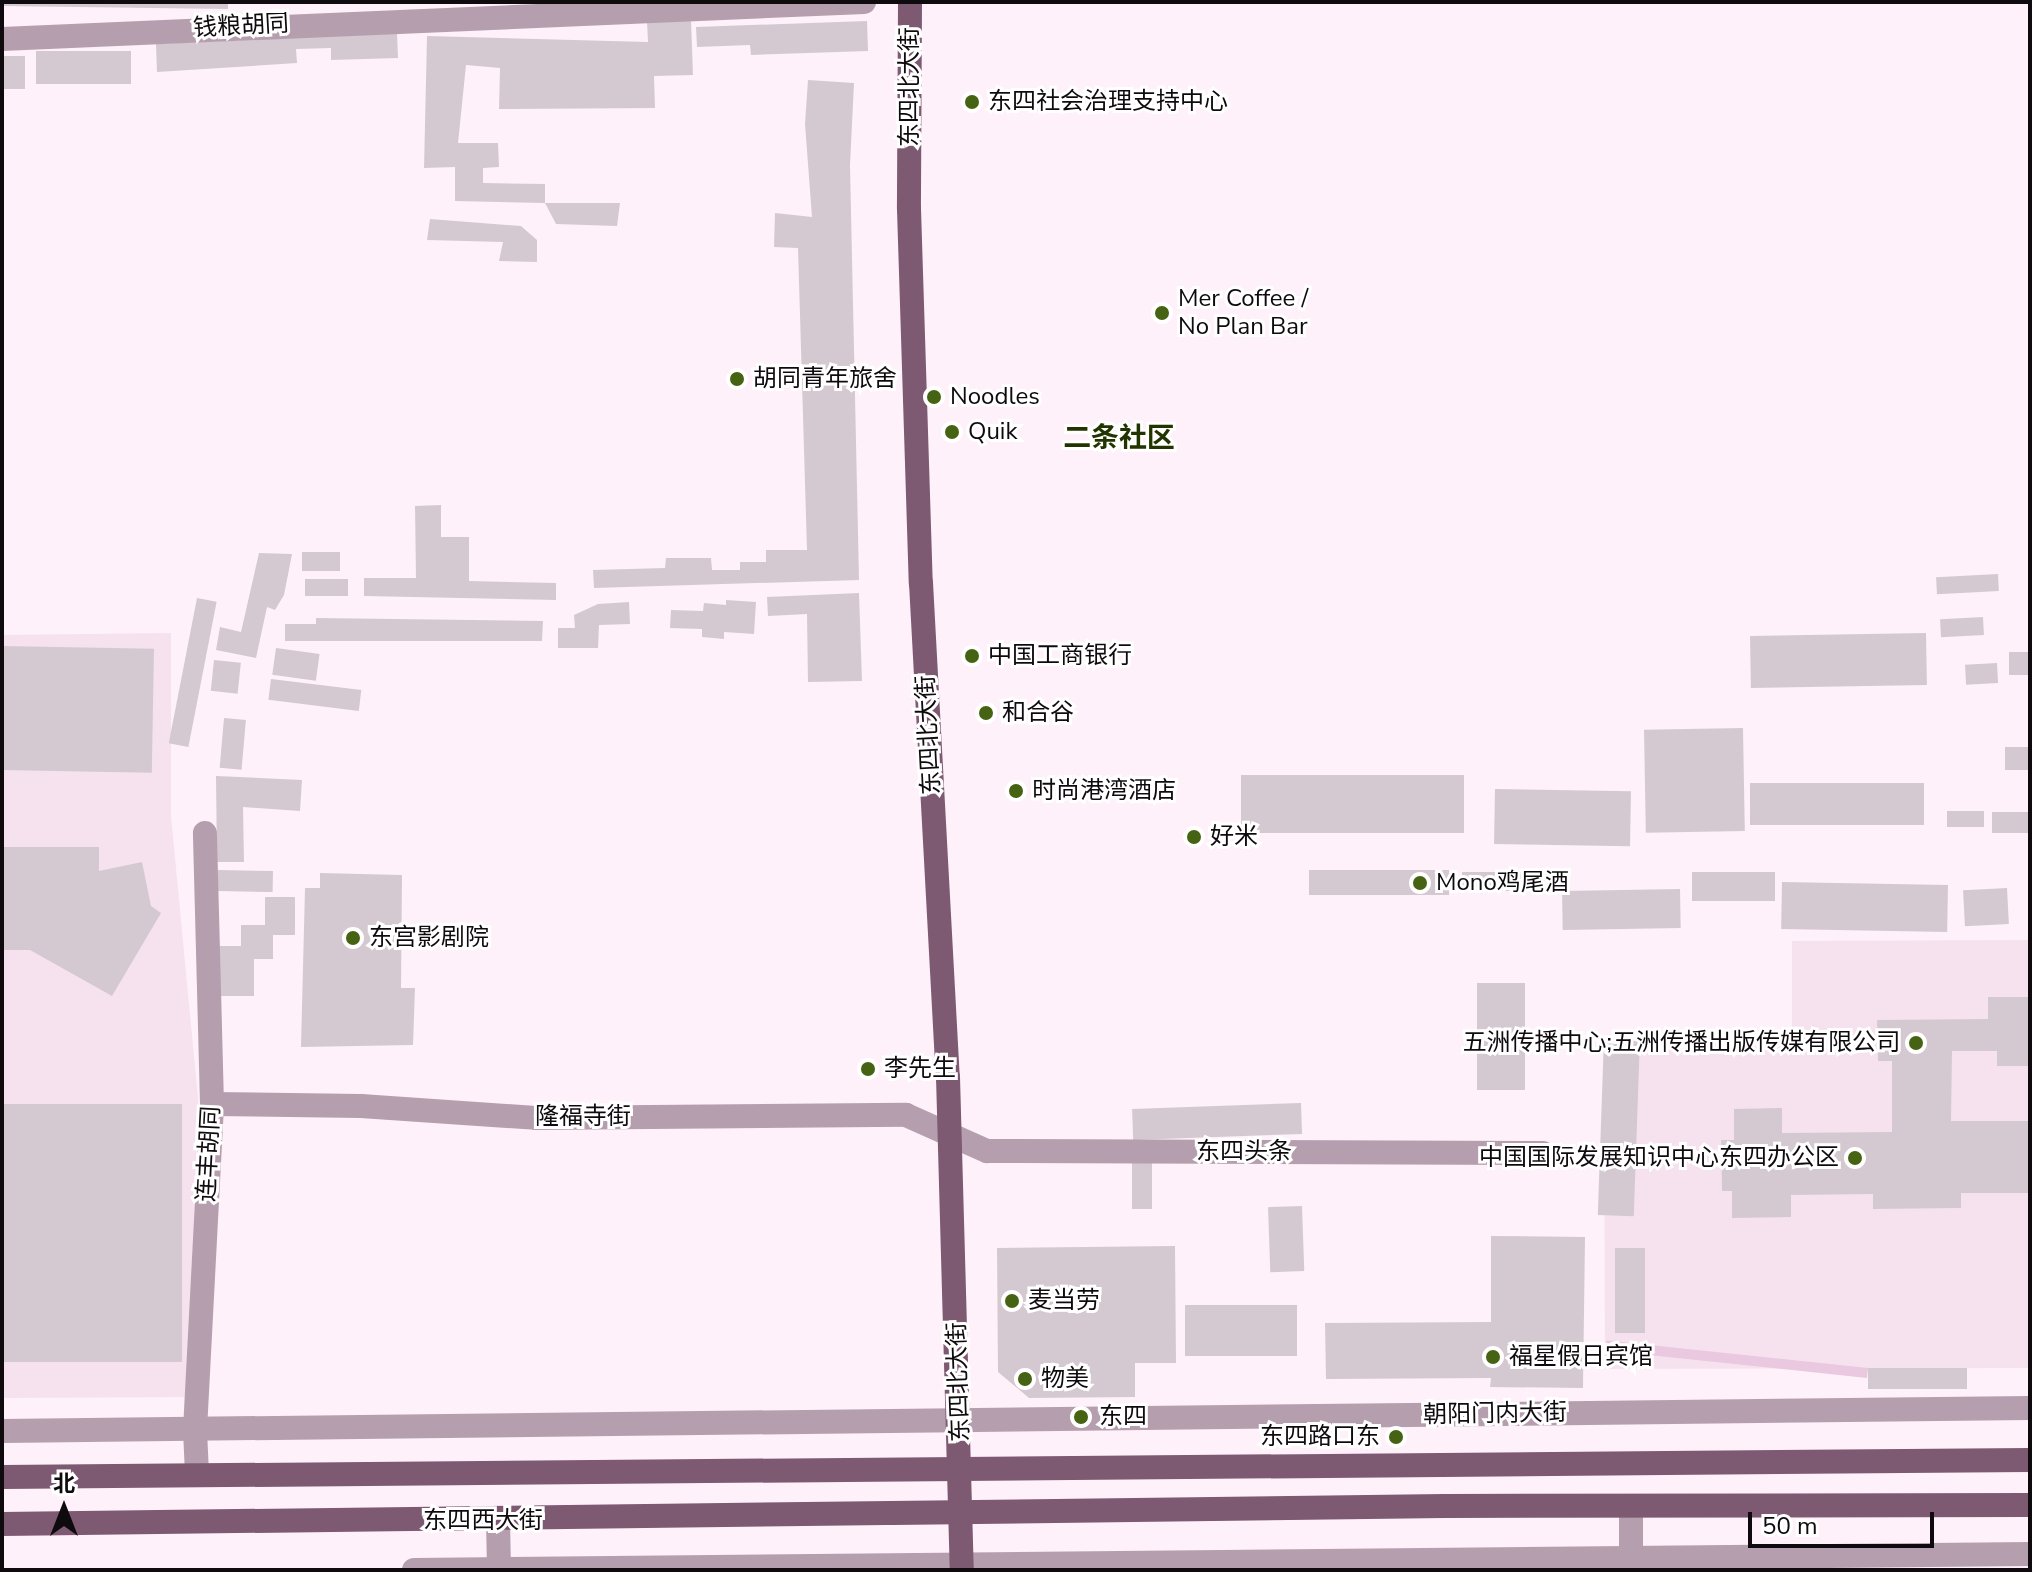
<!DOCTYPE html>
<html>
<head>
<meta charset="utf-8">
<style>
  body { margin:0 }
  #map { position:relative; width:2032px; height:1572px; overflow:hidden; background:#fef1fa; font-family:"Nunito Sans","Noto Sans SC",sans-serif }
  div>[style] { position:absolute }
  .built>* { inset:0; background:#f5e2ee }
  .green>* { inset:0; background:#eac8df; transform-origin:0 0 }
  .building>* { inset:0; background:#d5c9d1; transform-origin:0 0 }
  .minor>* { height:24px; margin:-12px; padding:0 12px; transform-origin:12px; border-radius:12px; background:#b59fae }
  .major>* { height:24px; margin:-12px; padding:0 12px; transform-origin:12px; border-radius:12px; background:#7d5972 }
  .dots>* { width:22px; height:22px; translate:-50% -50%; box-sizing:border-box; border:4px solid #fff; border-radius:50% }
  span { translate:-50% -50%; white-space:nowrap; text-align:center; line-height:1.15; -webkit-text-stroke:6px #fff; paint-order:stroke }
  .street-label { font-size:24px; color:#0e0a0d }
  .poi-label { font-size:24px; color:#0e0a0d }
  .left { translate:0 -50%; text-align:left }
  .right { translate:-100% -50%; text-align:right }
  .quarter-label { font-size:28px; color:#223500; font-weight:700 }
  .frame { position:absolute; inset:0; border:4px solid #0e0a0d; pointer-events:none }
  .north { position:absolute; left:24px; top:1468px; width:80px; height:80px; -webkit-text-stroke:6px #fff; paint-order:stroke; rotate:0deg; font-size:22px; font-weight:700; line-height:32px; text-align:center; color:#0e0a0d }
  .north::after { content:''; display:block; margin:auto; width:28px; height:36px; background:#0e0a0d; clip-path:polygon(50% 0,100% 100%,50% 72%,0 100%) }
  .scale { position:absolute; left:1748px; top:1512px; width:186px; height:36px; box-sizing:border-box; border:4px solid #0e0a0d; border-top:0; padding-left:10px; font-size:24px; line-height:28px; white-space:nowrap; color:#0e0a0d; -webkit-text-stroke:6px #fff; paint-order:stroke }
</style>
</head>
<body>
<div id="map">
  <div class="built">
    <i style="clip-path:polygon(171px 633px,171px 816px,198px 1098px,189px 1397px,2px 1398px,2px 635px)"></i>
    <i style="clip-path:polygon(2030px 940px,2030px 1368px,1605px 1369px,1604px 1037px,1792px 1037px,1792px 941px)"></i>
  </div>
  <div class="green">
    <i style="left:1868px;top:1368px;width:10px;height:263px;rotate:96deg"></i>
  </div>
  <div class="building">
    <i style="clip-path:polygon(2px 2px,228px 2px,228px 9px,2px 6px)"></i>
    <i style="clip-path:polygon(691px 20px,693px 75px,654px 76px,655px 108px,499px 109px,500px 68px,466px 65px,458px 143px,498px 143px,499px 167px,483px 168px,483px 183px,545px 184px,545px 203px,620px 203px,617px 226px,556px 224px,545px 203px,455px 201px,455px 167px,424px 168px,427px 36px,648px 42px,647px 21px)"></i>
    <i style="clip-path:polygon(867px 21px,868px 51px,751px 55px,750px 45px,697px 47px,696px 27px)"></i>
    <i style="clip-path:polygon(397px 33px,398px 58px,331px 60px,331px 48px,296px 49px,297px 63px,157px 72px,156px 44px)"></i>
    <i style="left:36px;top:51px;width:95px;height:33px"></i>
    <i style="left:2px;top:56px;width:23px;height:33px"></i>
    <i style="clip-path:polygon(808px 80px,854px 83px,850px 165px,859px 580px,594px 588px,593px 570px,665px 568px,666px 558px,711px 558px,712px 570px,740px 570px,740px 562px,766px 562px,766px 550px,807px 550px,798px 248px,774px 247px,775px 213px,812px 217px,805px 124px)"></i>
    <i style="clip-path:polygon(430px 219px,521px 226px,537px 240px,537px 262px,499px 261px,503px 242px,427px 240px)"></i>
    <i style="clip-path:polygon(441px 505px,441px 537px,469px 537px,469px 581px,556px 583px,556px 600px,364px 596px,364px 578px,416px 578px,415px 506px)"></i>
    <i style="left:340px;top:552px;width:19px;height:38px;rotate:90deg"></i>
    <i style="clip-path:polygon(259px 553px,292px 554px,284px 595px,275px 610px,267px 607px,256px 658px,216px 650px,220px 627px,241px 632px)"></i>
    <i style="left:1998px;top:574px;width:17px;height:62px;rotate:87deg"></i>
    <i style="left:305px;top:579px;width:43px;height:17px"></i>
    <i style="clip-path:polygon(859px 593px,862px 681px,808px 682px,807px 614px,768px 616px,767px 597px)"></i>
    <i style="left:197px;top:598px;width:20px;height:148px;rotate:11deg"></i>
    <i style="clip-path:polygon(726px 600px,756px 602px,754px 634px,724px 632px,724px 639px,702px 637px,702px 629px,670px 628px,671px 610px,703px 611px,704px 603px,726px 605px)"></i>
    <i style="clip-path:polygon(629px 602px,630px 624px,599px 625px,598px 648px,558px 648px,558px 628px,575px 628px,574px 615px,598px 604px)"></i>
    <i style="left:1983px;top:617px;width:18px;height:43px;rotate:87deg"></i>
    <i style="clip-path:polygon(316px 618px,543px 621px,542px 641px,285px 641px,285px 624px,316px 624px)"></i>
    <i style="left:1926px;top:633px;width:52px;height:176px;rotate:89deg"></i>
    <i style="left:2px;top:646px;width:152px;height:124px;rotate:1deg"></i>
    <i style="left:276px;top:648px;width:44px;height:27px;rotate:8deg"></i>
    <i style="left:2009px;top:652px;width:21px;height:23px"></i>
    <i style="left:214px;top:660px;width:27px;height:31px;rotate:6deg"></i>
    <i style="left:1997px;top:663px;width:20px;height:32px;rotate:87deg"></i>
    <i style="left:271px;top:679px;width:91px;height:21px;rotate:7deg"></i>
    <i style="left:224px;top:718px;width:22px;height:50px;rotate:5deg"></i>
    <i style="left:1743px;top:728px;width:103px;height:99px;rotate:89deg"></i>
    <i style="left:2005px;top:747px;width:25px;height:23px"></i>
    <i style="left:1241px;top:775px;width:223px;height:58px"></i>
    <i style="clip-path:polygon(216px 776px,302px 780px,300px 811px,243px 807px,244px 862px,217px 862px)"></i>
    <i style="left:1924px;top:783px;width:42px;height:174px;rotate:90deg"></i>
    <i style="left:1495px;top:789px;width:136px;height:55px;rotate:1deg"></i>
    <i style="left:1984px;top:811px;width:16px;height:37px;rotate:90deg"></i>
    <i style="left:1992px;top:812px;width:38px;height:21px"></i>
    <i style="clip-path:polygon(2px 847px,99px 847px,99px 871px,142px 862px,151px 906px,161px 913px,112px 996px,30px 950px,2px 950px)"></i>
    <i style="left:218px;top:870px;width:55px;height:21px;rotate:1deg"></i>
    <i style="left:1449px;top:870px;width:25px;height:140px;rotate:90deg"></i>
    <i style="left:1462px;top:872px;width:83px;height:19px"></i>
    <i style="left:1775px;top:872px;width:29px;height:83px;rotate:90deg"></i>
    <i style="clip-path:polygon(320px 873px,402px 875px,401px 988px,415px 988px,413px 1045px,301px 1047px,305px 888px,320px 888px)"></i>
    <i style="left:1782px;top:882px;width:166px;height:47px;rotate:1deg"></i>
    <i style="left:2007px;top:888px;width:36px;height:44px;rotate:87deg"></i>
    <i style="left:1680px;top:889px;width:39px;height:118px;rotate:89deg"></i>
    <i style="clip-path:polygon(265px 897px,295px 897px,295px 935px,273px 935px,273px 959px,254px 959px,254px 996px,217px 996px,217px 946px,241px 946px,241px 925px,265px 925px)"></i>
    <i style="left:1477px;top:983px;width:48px;height:107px"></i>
    <i style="clip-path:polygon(1988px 997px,2030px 997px,2030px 1066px,1997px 1066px,1997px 1051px,1952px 1051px,1951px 1121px,2030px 1121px,2030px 1193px,1961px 1193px,1961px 1208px,1873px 1209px,1873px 1194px,1791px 1195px,1791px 1217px,1732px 1218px,1732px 1191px,1722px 1191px,1721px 1140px,1734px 1140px,1734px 1109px,1782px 1108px,1782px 1133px,1892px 1132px,1892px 1061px,1878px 1061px,1877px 1020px,1988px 1019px)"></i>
    <i style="left:1604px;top:1037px;width:36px;height:178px;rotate:2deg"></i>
    <i style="left:1301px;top:1103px;width:31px;height:169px;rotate:88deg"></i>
    <i style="left:182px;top:1104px;width:258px;height:180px;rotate:90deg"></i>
    <i style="left:1132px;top:1162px;width:20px;height:47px"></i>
    <i style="left:1302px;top:1206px;width:65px;height:34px;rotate:88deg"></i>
    <i style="clip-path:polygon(1491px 1236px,1585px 1237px,1583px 1388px,1490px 1387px,1491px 1378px,1326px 1379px,1325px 1323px,1491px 1322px)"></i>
    <i style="clip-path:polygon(1175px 1246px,1176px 1363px,1135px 1363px,1135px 1397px,1029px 1398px,998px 1372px,997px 1248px)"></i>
    <i style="left:1615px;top:1248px;width:30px;height:85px"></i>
    <i style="left:1185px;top:1305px;width:112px;height:51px"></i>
    <i style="left:1868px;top:1368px;width:99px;height:21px"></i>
  </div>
  <div class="minor">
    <i style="left:2px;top:39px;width:863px;rotate:-2.46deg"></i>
    <i style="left:212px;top:1104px;width:149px;rotate:0.8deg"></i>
    <i style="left:361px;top:1106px;width:175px;rotate:3.9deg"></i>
    <i style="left:536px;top:1118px;width:370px;rotate:-0.5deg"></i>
    <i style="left:906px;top:1115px;width:89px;rotate:24deg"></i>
    <i style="left:987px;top:1151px;width:556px;rotate:0.21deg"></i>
    <i style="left:2px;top:1431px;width:2028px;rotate:-0.65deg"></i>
    <i style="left:197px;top:1474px;width:44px;rotate:-92.6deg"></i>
    <i style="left:195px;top:1430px;width:326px;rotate:-87deg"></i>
    <i style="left:212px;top:1104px;width:271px;rotate:-91.5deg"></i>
    <i style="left:498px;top:1521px;width:49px;rotate:88.8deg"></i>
    <i style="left:414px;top:1570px;width:1616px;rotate:-0.57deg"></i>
    <i style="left:1631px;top:1570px;width:61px;rotate:-90deg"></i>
  </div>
  <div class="major">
    <i style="left:910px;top:2px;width:207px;rotate:90.3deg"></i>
    <i style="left:909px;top:209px;width:374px;rotate:88.2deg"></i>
    <i style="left:921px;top:583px;width:495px;rotate:86.9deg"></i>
    <i style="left:948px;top:1077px;width:493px;rotate:88.4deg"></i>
    <i style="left:2px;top:1477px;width:2028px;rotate:-0.48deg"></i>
    <i style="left:2px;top:1524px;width:1443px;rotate:-0.71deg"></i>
    <i style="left:1445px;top:1506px;width:585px;rotate:-0.1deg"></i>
  </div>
  <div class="dots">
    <i style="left:972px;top:102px;background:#466213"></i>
    <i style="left:1162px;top:313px;background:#466213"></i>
    <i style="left:737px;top:379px;background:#466213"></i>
    <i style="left:934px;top:397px;background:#466213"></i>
    <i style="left:952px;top:432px;background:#466213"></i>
    <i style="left:972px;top:656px;background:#466213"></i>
    <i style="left:986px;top:713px;background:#466213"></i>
    <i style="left:1016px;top:791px;background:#466213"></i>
    <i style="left:1194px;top:837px;background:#466213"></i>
    <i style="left:1420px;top:883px;background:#466213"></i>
    <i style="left:353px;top:938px;background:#466213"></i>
    <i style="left:1916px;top:1043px;background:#466213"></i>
    <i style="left:868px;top:1069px;background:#466213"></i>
    <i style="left:1855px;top:1158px;background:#466213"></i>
    <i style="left:1012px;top:1301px;background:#466213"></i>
    <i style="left:1493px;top:1357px;background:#466213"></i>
    <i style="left:1025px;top:1379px;background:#466213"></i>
    <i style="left:1081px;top:1417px;background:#466213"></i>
    <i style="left:1396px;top:1437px;background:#466213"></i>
  </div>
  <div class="street-label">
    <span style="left:241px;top:26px;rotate:-3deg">钱粮胡同</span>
    <span style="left:910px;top:87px;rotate:-90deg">东四北大街</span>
    <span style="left:929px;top:735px;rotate:-93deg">东四北大街</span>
    <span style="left:583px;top:1117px">隆福寺街</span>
    <span style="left:1244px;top:1152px">东四头条</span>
    <span style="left:209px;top:1154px;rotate:-87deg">连丰胡同</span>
    <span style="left:959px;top:1382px;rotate:-92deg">东四北大街</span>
    <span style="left:1495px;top:1414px;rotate:-1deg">朝阳门内大街</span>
    <span style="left:483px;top:1521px">东四西大街</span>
  </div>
  <div class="poi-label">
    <span class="left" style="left:988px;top:102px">东四社会治理支持中心</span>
    <span class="left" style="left:1178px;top:313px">Mer Coffee /<br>No Plan Bar</span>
    <span class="left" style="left:753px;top:379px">胡同青年旅舍</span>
    <span class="left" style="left:950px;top:397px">Noodles</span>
    <span class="left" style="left:968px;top:432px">Quik</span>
    <span class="left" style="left:988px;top:656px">中国工商银行</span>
    <span class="left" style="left:1002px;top:713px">和合谷</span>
    <span class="left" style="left:1032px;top:791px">时尚港湾酒店</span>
    <span class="left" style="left:1210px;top:837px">好米</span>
    <span class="left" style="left:1436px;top:883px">Mono鸡尾酒</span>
    <span class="left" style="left:369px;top:938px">东宫影剧院</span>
    <span class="right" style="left:1900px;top:1043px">五洲传播中心;五洲传播出版传媒有限公司</span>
    <span class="left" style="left:884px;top:1069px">李先生</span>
    <span class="right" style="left:1839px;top:1158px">中国国际发展知识中心东四办公区</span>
    <span class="left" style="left:1028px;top:1301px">麦当劳</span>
    <span class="left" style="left:1509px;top:1357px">福星假日宾馆</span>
    <span class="left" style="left:1041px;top:1379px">物美</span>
    <span class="left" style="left:1099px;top:1417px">东四</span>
    <span class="right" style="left:1380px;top:1437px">东四路口东</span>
  </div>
  <div class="quarter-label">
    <span style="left:1119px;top:438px">二条社区</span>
  </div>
  <div class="frame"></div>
  <div class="north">北</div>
  <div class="scale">50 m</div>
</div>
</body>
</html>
